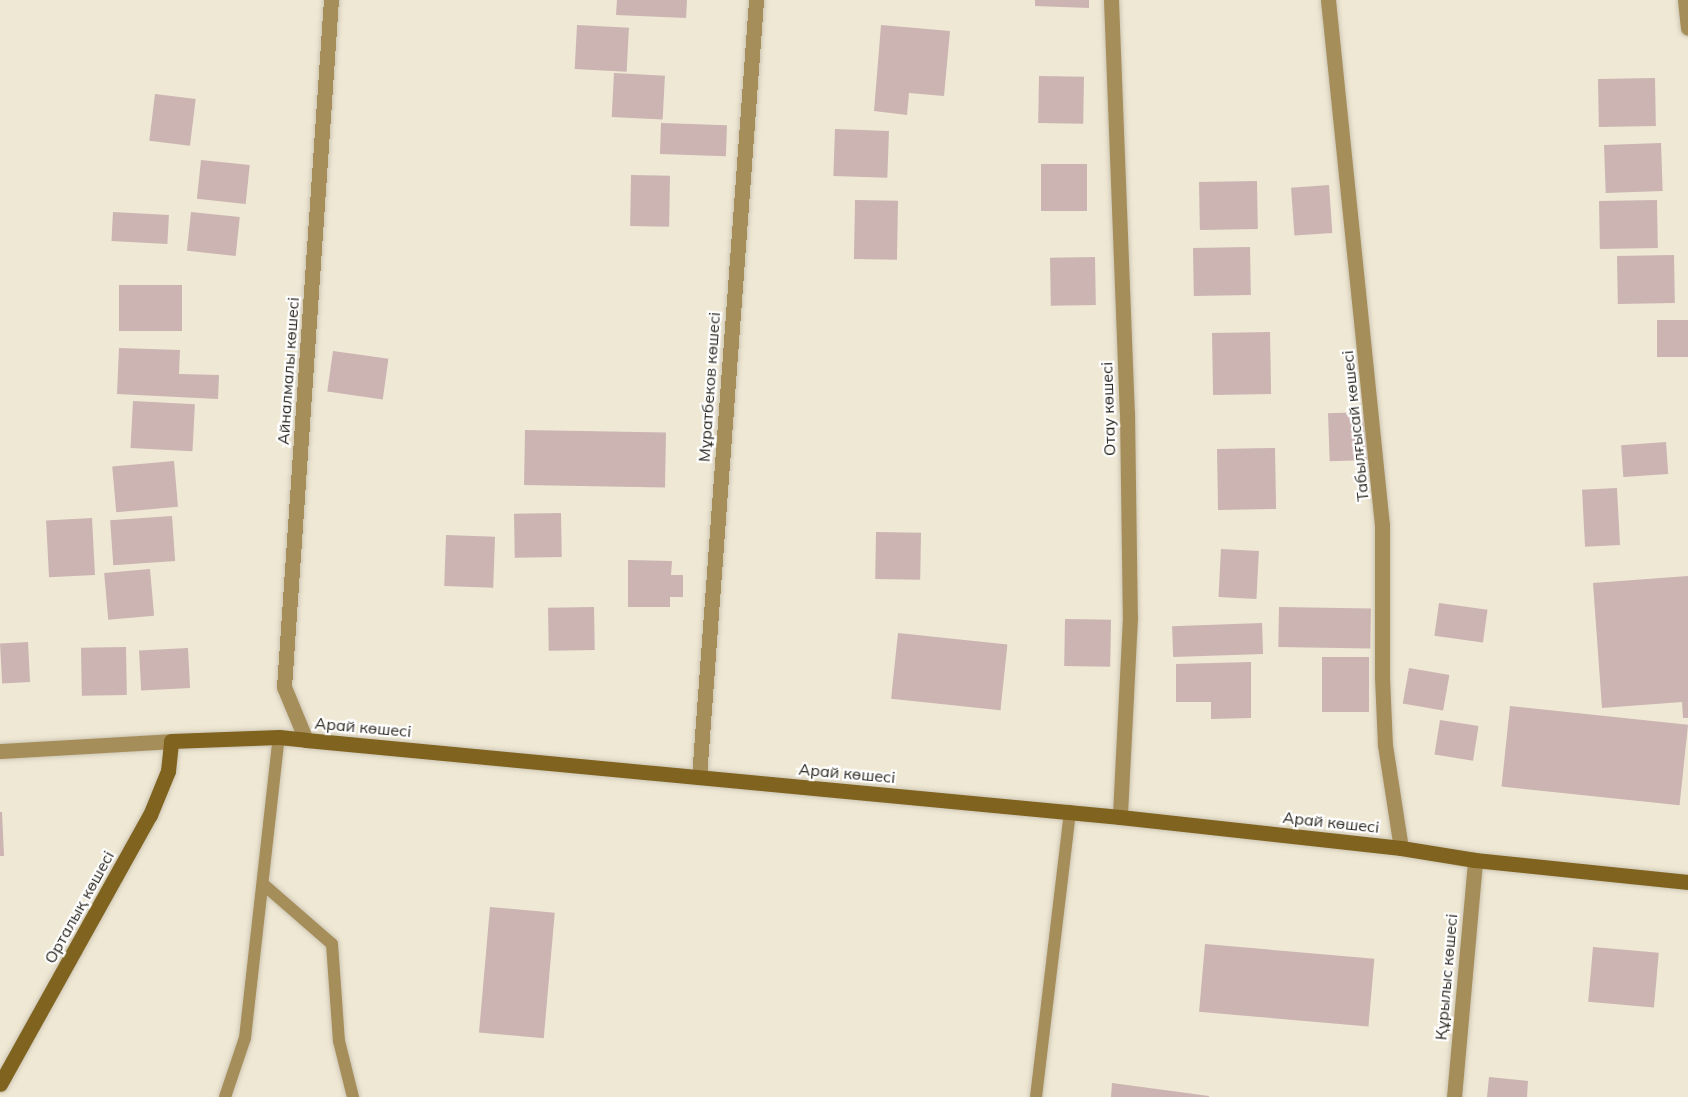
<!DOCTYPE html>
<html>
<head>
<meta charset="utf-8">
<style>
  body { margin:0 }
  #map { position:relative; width:1688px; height:1097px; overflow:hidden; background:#efe8d4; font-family:Mulish,sans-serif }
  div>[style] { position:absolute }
  .building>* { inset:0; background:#cbb4b2; transform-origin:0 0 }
  .roads { filter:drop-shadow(0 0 2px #ccc5b4) drop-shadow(0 0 2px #ccc5b4) }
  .service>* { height:12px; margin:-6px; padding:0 6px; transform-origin:6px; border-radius:6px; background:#a68e5a }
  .minor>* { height:15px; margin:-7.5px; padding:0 7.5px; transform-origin:7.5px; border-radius:7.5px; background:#a68e5a }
  .tertiary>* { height:15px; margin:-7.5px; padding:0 7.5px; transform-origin:7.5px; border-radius:7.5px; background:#a68e5a }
  .secondary>* { height:15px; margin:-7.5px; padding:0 7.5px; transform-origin:7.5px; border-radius:7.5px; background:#7f631f }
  span { translate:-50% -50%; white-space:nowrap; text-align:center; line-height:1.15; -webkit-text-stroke:4.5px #fff; paint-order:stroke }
  .street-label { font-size:16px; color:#2a2720 }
</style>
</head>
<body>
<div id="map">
  <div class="building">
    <i style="clip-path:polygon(617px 0,687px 0,686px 18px,616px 15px)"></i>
    <i style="clip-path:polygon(1035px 0,1089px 0,1089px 8px,1035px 6px)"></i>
    <i style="left:577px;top:25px;width:52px;height:44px;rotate:3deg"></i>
    <i style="clip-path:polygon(881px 25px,950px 31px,944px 96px,909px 93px,907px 115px,874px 111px)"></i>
    <i style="left:614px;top:73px;width:51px;height:44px;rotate:3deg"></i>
    <i style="left:1039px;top:76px;width:45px;height:47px;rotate:1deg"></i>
    <i style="left:1655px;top:78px;width:48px;height:57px;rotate:89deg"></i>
    <i style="left:155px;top:94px;width:41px;height:47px;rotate:7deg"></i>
    <i style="left:661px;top:123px;width:66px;height:31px;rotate:2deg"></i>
    <i style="left:835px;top:129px;width:54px;height:47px;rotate:2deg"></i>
    <i style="left:1661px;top:143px;width:48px;height:57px;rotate:88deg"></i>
    <i style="left:201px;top:160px;width:49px;height:39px;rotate:6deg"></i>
    <i style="left:1041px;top:164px;width:46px;height:47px"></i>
    <i style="left:631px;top:175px;width:39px;height:51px;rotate:1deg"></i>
    <i style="left:1257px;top:181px;width:48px;height:58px;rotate:89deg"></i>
    <i style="left:1329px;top:185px;width:48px;height:38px;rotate:86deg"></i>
    <i style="left:855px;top:200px;width:43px;height:59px;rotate:1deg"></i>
    <i style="left:1657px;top:200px;width:48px;height:58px;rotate:89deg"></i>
    <i style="left:113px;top:212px;width:56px;height:29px;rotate:3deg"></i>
    <i style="left:191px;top:212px;width:49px;height:39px;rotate:6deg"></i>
    <i style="left:1250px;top:247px;width:48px;height:57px;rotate:89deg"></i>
    <i style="left:1674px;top:255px;width:48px;height:57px;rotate:89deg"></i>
    <i style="left:1095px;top:257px;width:48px;height:45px;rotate:89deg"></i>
    <i style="left:119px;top:285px;width:63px;height:46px"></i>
    <i style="left:1688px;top:320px;width:37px;height:31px;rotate:90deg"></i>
    <i style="left:1270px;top:332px;width:62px;height:58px;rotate:89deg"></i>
    <i style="clip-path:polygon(119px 348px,180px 350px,179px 374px,219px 375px,218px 399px,117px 394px)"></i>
    <i style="left:333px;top:351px;width:56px;height:41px;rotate:8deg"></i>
    <i style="left:133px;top:401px;width:62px;height:47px;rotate:3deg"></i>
    <i style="left:1367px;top:412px;width:48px;height:39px;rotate:88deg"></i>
    <i style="left:525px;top:430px;width:141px;height:55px;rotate:1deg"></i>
    <i style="left:1666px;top:442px;width:32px;height:45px;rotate:86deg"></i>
    <i style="left:1275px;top:448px;width:61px;height:58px;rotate:89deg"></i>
    <i style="left:174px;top:461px;width:46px;height:62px;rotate:85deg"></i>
    <i style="left:1617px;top:488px;width:57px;height:35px;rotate:87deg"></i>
    <i style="left:561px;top:513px;width:44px;height:47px;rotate:89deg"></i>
    <i style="left:172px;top:516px;width:45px;height:62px;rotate:86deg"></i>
    <i style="left:92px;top:518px;width:57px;height:46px;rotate:87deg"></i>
    <i style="left:876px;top:532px;width:45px;height:47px;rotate:1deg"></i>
    <i style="left:446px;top:535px;width:49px;height:51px;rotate:2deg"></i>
    <i style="left:1221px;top:549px;width:38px;height:48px;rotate:3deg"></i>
    <i style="clip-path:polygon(628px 560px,672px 561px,671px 575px,683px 575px,683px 597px,670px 597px,670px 607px,628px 607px)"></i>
    <i style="left:150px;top:569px;width:47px;height:46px;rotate:85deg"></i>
    <i style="clip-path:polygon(1688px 576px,1688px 718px,1683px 718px,1682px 702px,1602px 708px,1593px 583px)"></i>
    <i style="left:1439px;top:603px;width:49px;height:33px;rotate:8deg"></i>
    <i style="left:594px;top:607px;width:43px;height:46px;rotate:89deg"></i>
    <i style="left:1279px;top:607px;width:92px;height:40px;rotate:1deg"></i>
    <i style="left:1065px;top:619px;width:46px;height:47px;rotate:1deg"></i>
    <i style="left:1262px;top:623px;width:31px;height:90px;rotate:88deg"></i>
    <i style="left:898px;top:633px;width:110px;height:66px;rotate:6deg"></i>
    <i style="left:28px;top:642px;width:40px;height:28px;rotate:87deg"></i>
    <i style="left:126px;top:647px;width:48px;height:45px;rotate:89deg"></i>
    <i style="left:188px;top:648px;width:40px;height:49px;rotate:87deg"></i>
    <i style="left:1369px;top:657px;width:55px;height:47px;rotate:90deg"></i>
    <i style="clip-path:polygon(1251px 662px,1251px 718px,1211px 719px,1211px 702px,1176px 702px,1176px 664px)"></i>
    <i style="left:1409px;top:668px;width:41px;height:36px;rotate:10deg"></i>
    <i style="left:1510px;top:706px;width:179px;height:81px;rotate:6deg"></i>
    <i style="left:1440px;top:720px;width:39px;height:35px;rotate:9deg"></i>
    <i style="clip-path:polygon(0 812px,2px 812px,4px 856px,0 856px)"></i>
    <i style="left:490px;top:907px;width:65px;height:126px;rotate:5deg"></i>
    <i style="left:1205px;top:944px;width:170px;height:68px;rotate:5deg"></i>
    <i style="left:1593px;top:947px;width:66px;height:55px;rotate:5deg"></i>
    <i style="clip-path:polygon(1489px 1077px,1528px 1081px,1527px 1097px,1487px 1097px)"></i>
    <i style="clip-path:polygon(1112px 1083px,1209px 1096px,1209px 1097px,1111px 1097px)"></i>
  </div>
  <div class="roads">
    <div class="service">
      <i style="left:263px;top:884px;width:91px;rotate:41deg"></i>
      <i style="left:332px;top:944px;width:97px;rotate:85.9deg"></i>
      <i style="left:339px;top:1041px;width:58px;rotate:76deg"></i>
      <i style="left:225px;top:1097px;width:62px;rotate:-71.3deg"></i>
      <i style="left:245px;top:1038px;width:303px;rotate:-83.6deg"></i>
      <i style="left:1036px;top:1097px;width:288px;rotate:-83.2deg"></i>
    </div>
    <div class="minor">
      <i style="left:1111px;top:0;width:412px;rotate:87.8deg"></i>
      <i style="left:1127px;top:412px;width:205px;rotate:89.2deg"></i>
      <i style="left:1130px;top:617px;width:200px;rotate:92.9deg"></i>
      <i style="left:1328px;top:0;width:528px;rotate:84.13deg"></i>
      <i style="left:1382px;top:525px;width:152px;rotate:90deg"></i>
      <i style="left:1382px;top:677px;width:68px;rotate:87.5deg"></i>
      <i style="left:1385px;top:745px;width:104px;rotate:81.2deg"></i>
      <i style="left:1685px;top:0;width:28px;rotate:84deg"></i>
      <i style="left:306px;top:740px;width:57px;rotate:-112.5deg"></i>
      <i style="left:284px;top:687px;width:689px;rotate:-86.09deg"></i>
      <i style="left:699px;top:777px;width:779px;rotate:-85.8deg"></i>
      <i style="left:1454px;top:1097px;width:238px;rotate:-84.9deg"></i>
    </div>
    <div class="tertiary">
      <i style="left:0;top:751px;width:171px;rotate:-3.3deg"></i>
    </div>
    <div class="secondary">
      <i style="left:0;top:1084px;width:308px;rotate:-60.9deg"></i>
      <i style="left:150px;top:815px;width:48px;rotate:-67.8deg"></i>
      <i style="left:168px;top:771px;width:30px;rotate:-84deg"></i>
      <i style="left:171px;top:741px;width:108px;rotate:-2.1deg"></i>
      <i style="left:279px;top:737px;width:27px;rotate:6deg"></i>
      <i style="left:306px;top:740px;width:818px;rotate:5.4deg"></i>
      <i style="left:1120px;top:817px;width:283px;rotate:6.3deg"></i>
      <i style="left:1401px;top:848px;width:75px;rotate:9.2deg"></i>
      <i style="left:1475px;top:860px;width:214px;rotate:5.9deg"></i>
    </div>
  </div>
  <div class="street-label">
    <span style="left:288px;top:371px;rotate:-86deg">Айналмалы көшесі</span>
    <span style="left:709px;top:387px;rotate:-86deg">Мұратбеков көшесі</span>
    <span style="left:1108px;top:409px;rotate:-92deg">Отау көшесі</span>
    <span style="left:1355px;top:426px;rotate:-96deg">Табылғысай көшесі</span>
    <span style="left:363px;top:727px;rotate:5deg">Арай көшесі</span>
    <span style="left:847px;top:773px;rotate:5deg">Арай көшесі</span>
    <span style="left:1331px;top:822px;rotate:6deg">Арай көшесі</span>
    <span style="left:79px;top:907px;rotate:-61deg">Орталық көшесі</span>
    <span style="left:1446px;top:977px;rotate:-85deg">Құрылыс көшесі</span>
  </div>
</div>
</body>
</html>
